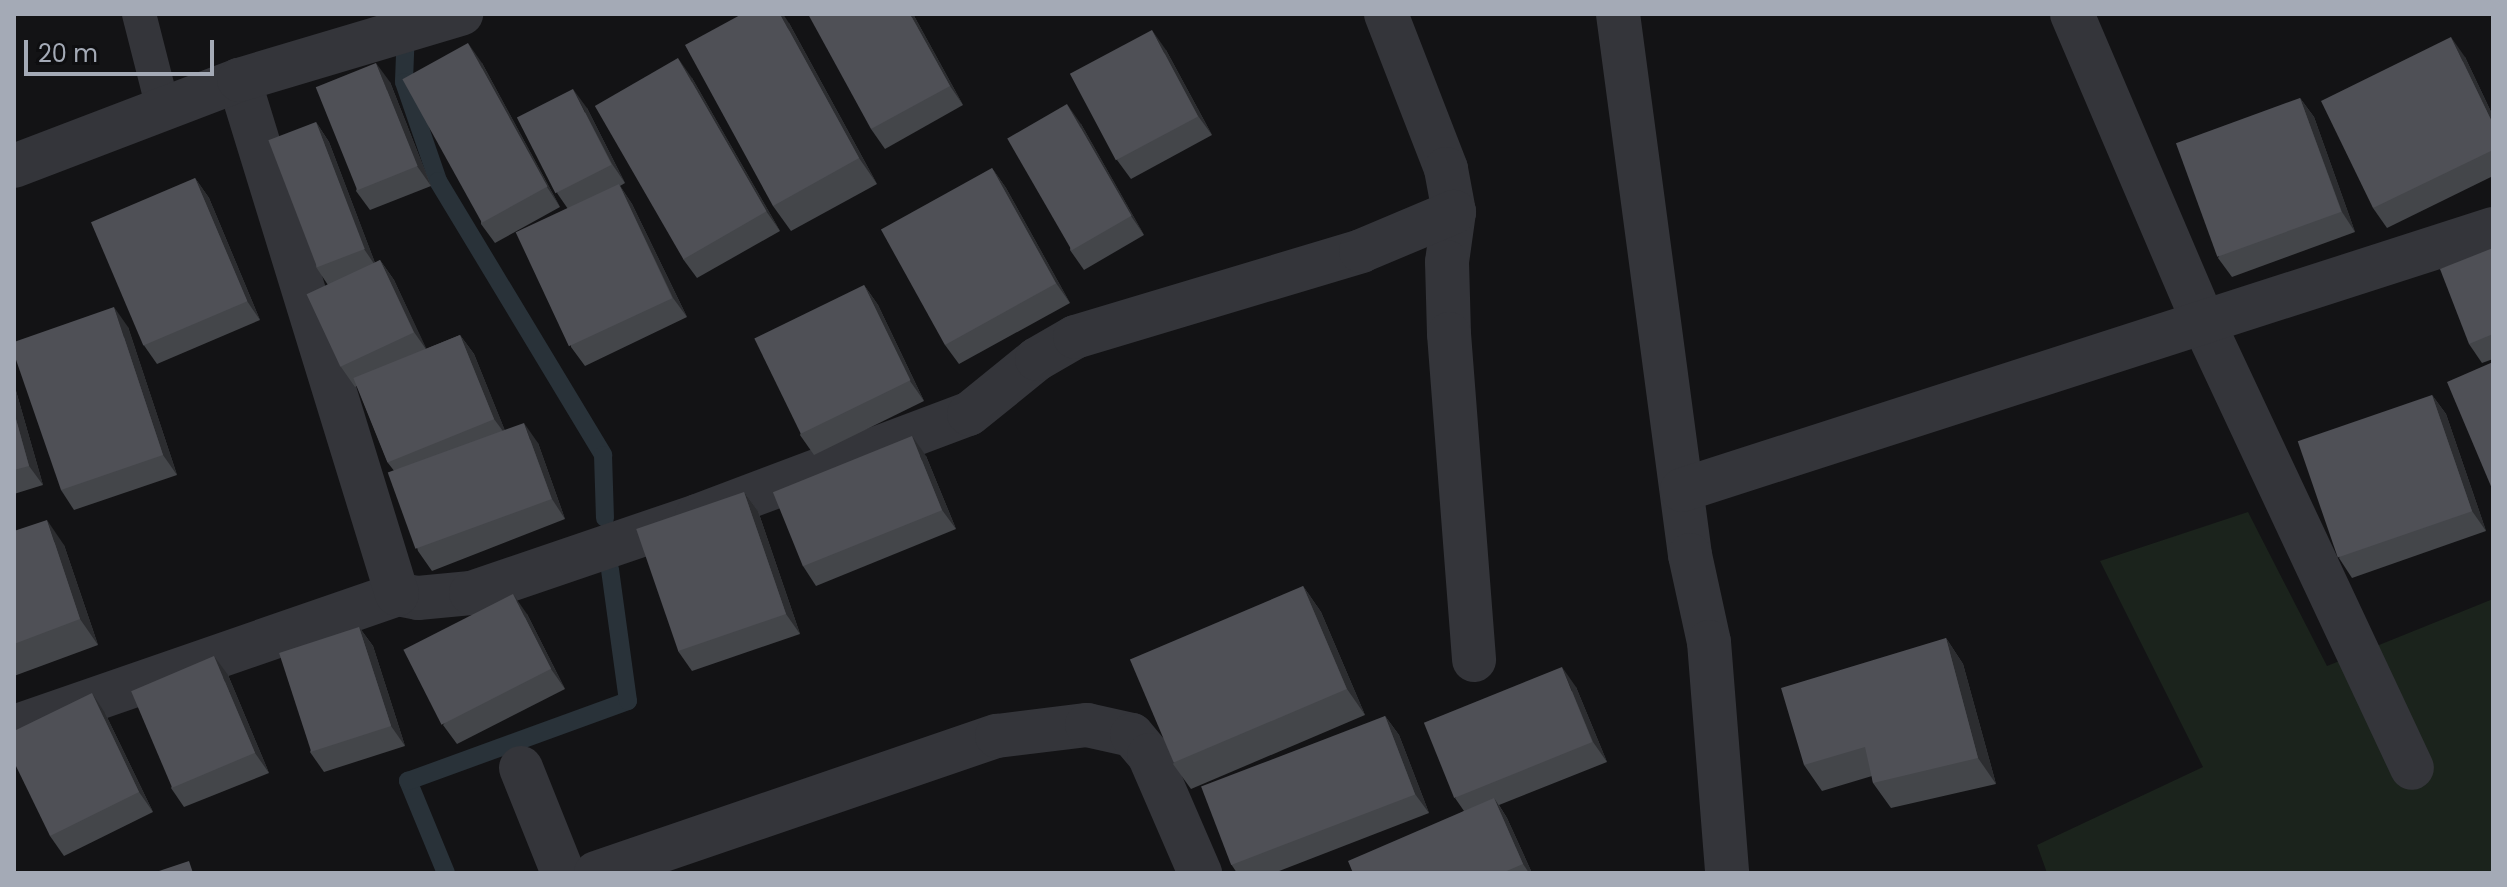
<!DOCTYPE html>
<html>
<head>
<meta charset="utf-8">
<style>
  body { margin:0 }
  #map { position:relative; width:2507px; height:887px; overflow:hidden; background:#131315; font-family:Poppins,sans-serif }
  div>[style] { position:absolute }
  .green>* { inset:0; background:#1b231c }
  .stream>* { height:18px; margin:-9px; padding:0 9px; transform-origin:9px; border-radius:9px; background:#293239 }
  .service>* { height:34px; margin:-17px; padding:0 17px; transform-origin:17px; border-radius:17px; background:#34353a }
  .minor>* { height:44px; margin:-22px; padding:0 22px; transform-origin:22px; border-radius:22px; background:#34353a }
  .tertiary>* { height:44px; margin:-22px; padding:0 22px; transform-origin:22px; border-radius:22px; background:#34353a }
  .wall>* { inset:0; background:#44464a }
  .shaded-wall>* { inset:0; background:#2c2d30 }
  .building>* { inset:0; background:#4f5056; transform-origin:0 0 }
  span { translate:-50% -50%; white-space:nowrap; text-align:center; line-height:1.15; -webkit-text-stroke:7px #0e0e10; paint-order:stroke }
  .frame { position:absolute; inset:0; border:16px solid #a4aab6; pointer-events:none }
  .scale { position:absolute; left:24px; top:40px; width:190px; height:36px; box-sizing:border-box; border:4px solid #a4aab6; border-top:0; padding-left:10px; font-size:24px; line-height:28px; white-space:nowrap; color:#a4aab6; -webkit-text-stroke:6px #0e0e10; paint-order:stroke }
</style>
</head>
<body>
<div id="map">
  <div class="green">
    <i style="clip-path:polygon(2248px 512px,2327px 666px,2493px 599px,2493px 873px,2047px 873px,2037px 845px,2203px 767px,2100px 561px)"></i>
  </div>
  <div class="stream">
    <i style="left:406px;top:29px;width:53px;rotate:92.2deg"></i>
    <i style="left:404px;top:82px;width:105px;rotate:71deg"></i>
    <i style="left:438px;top:181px;width:320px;rotate:58.9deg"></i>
    <i style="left:603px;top:455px;width:63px;rotate:88.2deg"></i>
    <i style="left:446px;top:873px;width:100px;rotate:-112.4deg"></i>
    <i style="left:408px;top:781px;width:234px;rotate:-20deg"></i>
    <i style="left:628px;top:701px;width:133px;rotate:-97.8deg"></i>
  </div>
  <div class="service">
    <i style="left:139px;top:14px;width:97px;rotate:75.7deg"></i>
  </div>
  <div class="minor">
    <i style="left:1386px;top:14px;width:166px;rotate:68.8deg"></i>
    <i style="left:1446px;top:169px;width:44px;rotate:79.5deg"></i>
    <i style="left:1454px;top:212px;width:50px;rotate:98deg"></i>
    <i style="left:1447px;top:262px;width:72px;rotate:88.4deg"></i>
    <i style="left:1449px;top:334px;width:327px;rotate:85.6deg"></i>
    <i style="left:1618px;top:14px;width:546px;rotate:82.42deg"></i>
    <i style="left:1690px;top:555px;width:89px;rotate:77.7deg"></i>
    <i style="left:1709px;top:642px;width:232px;rotate:85.5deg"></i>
    <i style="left:2072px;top:14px;width:337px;rotate:66.9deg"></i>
    <i style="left:2204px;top:324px;width:490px;rotate:64.9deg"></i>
    <i style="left:1682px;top:490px;width:852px;rotate:-17.84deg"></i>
    <i style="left:397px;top:594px;width:21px;rotate:11deg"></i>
    <i style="left:418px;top:598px;width:53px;rotate:-5.4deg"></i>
    <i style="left:471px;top:593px;width:239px;rotate:-18.8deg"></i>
    <i style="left:697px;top:516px;width:290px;rotate:-20.6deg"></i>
    <i style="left:969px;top:414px;width:87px;rotate:-39deg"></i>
    <i style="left:1037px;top:359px;width:44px;rotate:-30.1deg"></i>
    <i style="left:1075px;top:337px;width:299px;rotate:-16.7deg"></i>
    <i style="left:1361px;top:251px;width:101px;rotate:-22.8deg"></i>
    <i style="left:14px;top:727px;width:405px;rotate:-19.1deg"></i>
    <i style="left:397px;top:594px;width:538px;rotate:-107.09deg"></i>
    <i style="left:521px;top:768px;width:113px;rotate:68.2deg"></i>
    <i style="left:596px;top:873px;width:424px;rotate:-18.9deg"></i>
    <i style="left:997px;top:736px;width:91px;rotate:-7deg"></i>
    <i style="left:1087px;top:725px;width:46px;rotate:12.5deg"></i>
    <i style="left:1132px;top:735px;width:26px;rotate:50deg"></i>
    <i style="left:1149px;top:755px;width:129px;rotate:66.6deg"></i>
  </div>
  <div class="tertiary">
    <i style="left:14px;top:166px;width:241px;rotate:-20.9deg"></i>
    <i style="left:239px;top:80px;width:232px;rotate:-16.6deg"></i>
  </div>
  <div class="wall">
    <i style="clip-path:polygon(913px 14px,963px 105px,885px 149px,871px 129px)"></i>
    <i style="clip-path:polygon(789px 23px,877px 184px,791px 231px,773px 206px)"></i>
    <i style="clip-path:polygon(1166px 50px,1212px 135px,1131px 179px,1117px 160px)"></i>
    <i style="clip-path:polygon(2465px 57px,2493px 116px,2493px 176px,2387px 228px,2373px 208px)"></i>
    <i style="clip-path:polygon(482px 63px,560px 207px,495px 243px,481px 224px)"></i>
    <i style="clip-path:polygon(692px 78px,780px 231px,697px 278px,683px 259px)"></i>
    <i style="clip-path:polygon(390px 82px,431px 186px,370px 210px,356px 191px)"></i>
    <i style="clip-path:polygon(2300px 98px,2314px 117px,2355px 232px,2232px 277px,2218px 258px)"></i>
    <i style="clip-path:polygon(587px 108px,625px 183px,620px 186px,632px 204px,687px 317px,585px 366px,571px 347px,568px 209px,557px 193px)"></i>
    <i style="clip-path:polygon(316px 122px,329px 142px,375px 263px,380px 260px,394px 280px,426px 349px,460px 335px,474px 354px,505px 431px,538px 443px,565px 519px,432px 571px,418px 551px,395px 472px,388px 463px,357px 386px,355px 387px,341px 367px,328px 285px,316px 267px)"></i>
    <i style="clip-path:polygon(1081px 124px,1144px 235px,1084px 270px,1070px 250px)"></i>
    <i style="clip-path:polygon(992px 168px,1006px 188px,1070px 303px,959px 364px,945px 345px)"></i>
    <i style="clip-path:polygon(195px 178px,209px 198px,260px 320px,157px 364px,143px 344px)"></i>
    <i style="clip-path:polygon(2493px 248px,2493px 359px,2482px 363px,2469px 344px)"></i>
    <i style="clip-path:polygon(864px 285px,878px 305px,924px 401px,814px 455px,800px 435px)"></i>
    <i style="clip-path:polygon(128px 327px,177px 475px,74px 510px,61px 490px)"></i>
    <i style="clip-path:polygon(14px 384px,43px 485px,14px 494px)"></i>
    <i style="clip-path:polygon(2432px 395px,2446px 414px,2486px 531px,2352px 578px,2339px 558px)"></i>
    <i style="clip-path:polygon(926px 456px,956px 529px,816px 586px,803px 566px)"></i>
    <i style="clip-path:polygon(744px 492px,758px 511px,800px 634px,692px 671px,678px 651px)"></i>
    <i style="clip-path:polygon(14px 531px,64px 545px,98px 645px,14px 676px)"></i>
    <i style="clip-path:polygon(1303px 586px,1321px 612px,1365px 715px,1191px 789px,1173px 764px)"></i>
    <i style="clip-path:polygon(527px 614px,565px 689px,457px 744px,443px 725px)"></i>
    <i style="clip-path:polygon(359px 627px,373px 646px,405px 746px,324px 772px,310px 752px)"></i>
    <i style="clip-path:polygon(1946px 638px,1963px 664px,1996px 784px,1891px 808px,1873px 783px,1872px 776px,1822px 791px,1804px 765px)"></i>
    <i style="clip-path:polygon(228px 675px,269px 773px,184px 807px,171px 788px)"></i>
    <i style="clip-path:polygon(1576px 687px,1607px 762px,1499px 805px,1507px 818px,1532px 873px,1353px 873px,1464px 811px,1455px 798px)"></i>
    <i style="clip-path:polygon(105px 713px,153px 812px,64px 856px,50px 836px)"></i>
    <i style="clip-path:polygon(1385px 716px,1399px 735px,1429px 813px,1274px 873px,1237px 873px,1231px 864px)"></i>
  </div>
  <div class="shaded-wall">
    <i style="clip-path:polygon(780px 14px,783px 14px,789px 23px,877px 184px,859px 158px)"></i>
    <i style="clip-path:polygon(910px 14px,913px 14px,963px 105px,950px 86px)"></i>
    <i style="clip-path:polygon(1152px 30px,1166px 50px,1212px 135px,1198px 116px)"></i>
    <i style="clip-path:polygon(2451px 37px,2465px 57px,2493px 116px,2493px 124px)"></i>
    <i style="clip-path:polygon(468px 43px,482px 63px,560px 207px,547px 187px)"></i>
    <i style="clip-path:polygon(678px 58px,692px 78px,780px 231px,766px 211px)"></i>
    <i style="clip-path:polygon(376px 63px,390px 82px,431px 186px,417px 166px)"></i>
    <i style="clip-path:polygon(573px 89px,587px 108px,625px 183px,612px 164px)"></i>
    <i style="clip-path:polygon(2300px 98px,2314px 117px,2355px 232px,2342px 212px)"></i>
    <i style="clip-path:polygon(1067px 104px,1081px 124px,1144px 235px,1131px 216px)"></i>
    <i style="clip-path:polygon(316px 122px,329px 142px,377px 268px,364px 249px)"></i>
    <i style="clip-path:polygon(992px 168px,1006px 188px,1070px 303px,1056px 283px)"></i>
    <i style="clip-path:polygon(195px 178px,209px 198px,260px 320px,247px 301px)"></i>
    <i style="clip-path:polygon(619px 184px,632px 204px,687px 317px,673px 298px)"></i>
    <i style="clip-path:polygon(380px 260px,394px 280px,428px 352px,414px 332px)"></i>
    <i style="clip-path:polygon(864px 285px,878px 305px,924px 401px,910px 381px)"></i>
    <i style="clip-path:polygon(114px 307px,128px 327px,177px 475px,163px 455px)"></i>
    <i style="clip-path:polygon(460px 335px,474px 354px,508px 438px,494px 419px)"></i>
    <i style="clip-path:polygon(14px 384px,43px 485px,29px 466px,14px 412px)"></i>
    <i style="clip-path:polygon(2432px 395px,2446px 414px,2486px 531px,2472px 511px)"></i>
    <i style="clip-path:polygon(524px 423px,538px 443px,565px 519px,552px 499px)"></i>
    <i style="clip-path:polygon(912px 436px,926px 456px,956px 529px,942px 510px)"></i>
    <i style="clip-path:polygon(744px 492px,758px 511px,800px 634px,786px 614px)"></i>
    <i style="clip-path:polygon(47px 520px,64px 545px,98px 645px,80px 619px)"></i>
    <i style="clip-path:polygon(1303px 586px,1321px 612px,1365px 715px,1347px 689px)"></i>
    <i style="clip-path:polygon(513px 594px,527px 614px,565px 689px,551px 669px)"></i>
    <i style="clip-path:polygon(359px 627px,373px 646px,405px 746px,391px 726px)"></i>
    <i style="clip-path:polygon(1946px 638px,1963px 664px,1996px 784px,1978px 758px)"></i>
    <i style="clip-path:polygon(214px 656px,228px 675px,269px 773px,255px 753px)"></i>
    <i style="clip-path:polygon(1562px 667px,1576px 687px,1607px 762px,1593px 742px)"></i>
    <i style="clip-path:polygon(92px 693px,105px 713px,153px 812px,139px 792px)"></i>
    <i style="clip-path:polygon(1385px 716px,1399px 735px,1429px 813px,1415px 794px)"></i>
    <i style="clip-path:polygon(1494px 798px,1507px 818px,1532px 873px,1529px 873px,1523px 864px)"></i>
  </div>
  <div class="building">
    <i style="clip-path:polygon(742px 14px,780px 14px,859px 158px,773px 206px,685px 45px)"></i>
    <i style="clip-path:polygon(808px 14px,910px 14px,950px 86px,871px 129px)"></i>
    <i style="left:1152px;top:30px;width:98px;height:93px;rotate:62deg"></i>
    <i style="clip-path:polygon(2451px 37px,2493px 124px,2493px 150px,2373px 208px,2321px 101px)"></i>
    <i style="left:468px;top:43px;width:164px;height:75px;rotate:61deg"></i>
    <i style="left:678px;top:58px;width:177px;height:96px;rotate:60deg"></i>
    <i style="left:376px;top:63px;width:111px;height:65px;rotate:68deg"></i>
    <i style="left:573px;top:89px;width:85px;height:63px;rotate:63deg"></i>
    <i style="left:2300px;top:98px;width:121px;height:132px;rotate:70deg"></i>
    <i style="left:1067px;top:104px;width:129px;height:69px;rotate:60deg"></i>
    <i style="left:316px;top:122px;width:136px;height:51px;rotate:69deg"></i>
    <i style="left:992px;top:168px;width:132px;height:127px;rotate:61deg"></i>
    <i style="left:195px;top:178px;width:134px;height:113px;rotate:67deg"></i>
    <i style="left:619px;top:184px;width:126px;height:114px;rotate:65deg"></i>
    <i style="clip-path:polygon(2493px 248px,2493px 334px,2469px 344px,2440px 269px)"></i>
    <i style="left:380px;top:260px;width:80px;height:81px;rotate:65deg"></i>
    <i style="left:864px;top:285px;width:106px;height:122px;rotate:64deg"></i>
    <i style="clip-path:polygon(114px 307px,163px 455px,61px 490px,14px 354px,14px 342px)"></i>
    <i style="left:460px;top:335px;width:91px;height:115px;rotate:68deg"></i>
    <i style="clip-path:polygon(2493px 362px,2493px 491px,2447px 382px)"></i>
    <i style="left:2432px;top:395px;width:123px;height:142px;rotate:71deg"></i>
    <i style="clip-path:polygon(14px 412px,29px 466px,14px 470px)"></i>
    <i style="left:524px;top:423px;width:81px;height:145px;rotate:70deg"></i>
    <i style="left:912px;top:436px;width:80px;height:150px;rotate:68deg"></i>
    <i style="left:744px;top:492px;width:129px;height:114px;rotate:71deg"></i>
    <i style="clip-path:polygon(47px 520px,80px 619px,14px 644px,14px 531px)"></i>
    <i style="left:1303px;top:586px;width:112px;height:188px;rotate:67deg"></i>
    <i style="left:513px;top:594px;width:84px;height:123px;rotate:63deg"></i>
    <i style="left:359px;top:627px;width:104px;height:84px;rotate:72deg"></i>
    <i style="clip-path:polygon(1946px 638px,1978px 758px,1873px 783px,1865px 747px,1804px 765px,1781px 688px)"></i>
    <i style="left:214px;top:656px;width:105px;height:90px;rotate:67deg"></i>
    <i style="left:1562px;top:667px;width:81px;height:149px;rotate:68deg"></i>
    <i style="clip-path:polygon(92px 693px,139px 792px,50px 836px,14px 762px,14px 731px)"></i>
    <i style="left:1385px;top:716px;width:84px;height:197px;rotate:69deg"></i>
    <i style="clip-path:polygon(1494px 798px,1523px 864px,1502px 873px,1353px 873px,1348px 861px)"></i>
    <i style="clip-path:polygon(189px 861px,193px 873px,153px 873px)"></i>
  </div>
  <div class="frame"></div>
  <div class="scale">20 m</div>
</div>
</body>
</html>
